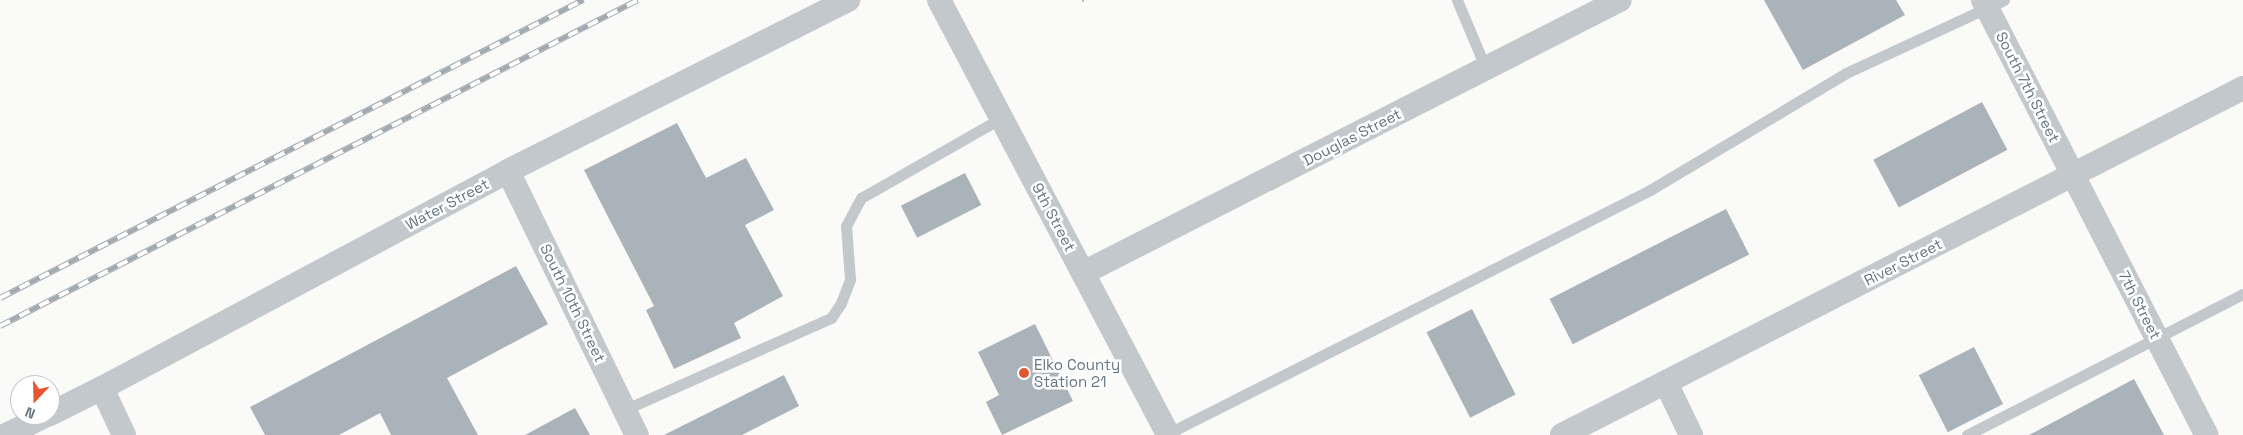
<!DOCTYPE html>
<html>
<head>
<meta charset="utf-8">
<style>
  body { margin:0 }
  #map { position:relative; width:2243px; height:435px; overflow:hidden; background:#fafaf8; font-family:"Space Grotesk",sans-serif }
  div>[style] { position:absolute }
  .building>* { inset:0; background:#aab3b9; transform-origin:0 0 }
  .path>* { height:3px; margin-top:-1.5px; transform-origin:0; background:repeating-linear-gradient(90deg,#bbbfc2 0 2.5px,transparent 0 5px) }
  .lane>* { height:11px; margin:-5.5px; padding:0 5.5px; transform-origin:5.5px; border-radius:5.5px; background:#c3c8cc }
  .street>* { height:24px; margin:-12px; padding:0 12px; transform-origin:12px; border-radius:12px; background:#c3c8cc }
  .rail>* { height:5.5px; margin-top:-2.75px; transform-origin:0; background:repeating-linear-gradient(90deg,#fff 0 11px,#a2aab0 0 22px); box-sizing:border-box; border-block:1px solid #a2aab0 }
  .dots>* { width:14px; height:14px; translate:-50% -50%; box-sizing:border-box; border:2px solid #fff; border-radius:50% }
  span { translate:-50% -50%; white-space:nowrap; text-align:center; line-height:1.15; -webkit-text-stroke:5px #fff; paint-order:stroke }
  .street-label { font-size:15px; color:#657683 }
  .poi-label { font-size:15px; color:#657683 }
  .left { translate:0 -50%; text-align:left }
  .north { position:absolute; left:10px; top:375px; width:50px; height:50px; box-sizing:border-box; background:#fff; border:1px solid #c1c8cd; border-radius:50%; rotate:201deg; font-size:14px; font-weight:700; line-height:20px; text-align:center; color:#657683 }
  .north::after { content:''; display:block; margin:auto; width:18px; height:22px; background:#e4572e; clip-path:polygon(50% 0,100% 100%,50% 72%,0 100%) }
</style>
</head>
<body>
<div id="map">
  <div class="building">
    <i style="clip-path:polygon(1764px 0,1896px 0,1905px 15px,1803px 70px)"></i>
    <i style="left:1982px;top:102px;width:54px;height:123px;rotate:62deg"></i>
    <i style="clip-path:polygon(677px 123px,706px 178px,746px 158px,774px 210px,745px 225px,783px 296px,734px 323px,741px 338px,674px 369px,646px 310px,654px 306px,584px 170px)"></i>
    <i style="left:965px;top:173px;width:36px;height:72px;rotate:63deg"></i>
    <i style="left:1726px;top:209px;width:51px;height:198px;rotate:63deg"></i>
    <i style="clip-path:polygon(516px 266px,548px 324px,447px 378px,478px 435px,391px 435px,380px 413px,339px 435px,265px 435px,250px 407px)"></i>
    <i style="left:1472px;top:309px;width:96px;height:51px;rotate:63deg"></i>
    <i style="clip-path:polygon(1035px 324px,1073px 401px,1002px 435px,986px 402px,999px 395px,978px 352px)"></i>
    <i style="left:1974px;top:347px;width:64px;height:62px;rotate:63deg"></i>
    <i style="clip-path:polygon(784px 375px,799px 406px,742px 435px,664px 435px)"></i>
    <i style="clip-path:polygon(2134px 379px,2164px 435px,2029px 435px)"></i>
    <i style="clip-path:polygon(575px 408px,590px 435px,525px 435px)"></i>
  </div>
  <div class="path">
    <i style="left:1082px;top:0;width:3px"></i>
  </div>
  <div class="lane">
    <i style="left:1457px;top:0;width:75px;rotate:67.2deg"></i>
    <i style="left:624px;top:410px;width:227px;rotate:-24deg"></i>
    <i style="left:831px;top:318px;width:18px;rotate:-56deg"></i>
    <i style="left:841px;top:303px;width:26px;rotate:-69deg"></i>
    <i style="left:850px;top:279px;width:53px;rotate:-94.3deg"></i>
    <i style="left:846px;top:226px;width:32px;rotate:-62deg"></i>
    <i style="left:861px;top:198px;width:161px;rotate:-29.7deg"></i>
    <i style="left:1167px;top:434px;width:541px;rotate:-26.8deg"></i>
    <i style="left:1650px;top:190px;width:228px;rotate:-30.8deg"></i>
    <i style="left:1846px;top:73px;width:174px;rotate:-24.8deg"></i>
    <i style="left:1967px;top:435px;width:310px;rotate:-27.1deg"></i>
  </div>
  <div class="street">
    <i style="left:939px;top:0;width:492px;rotate:62.2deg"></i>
    <i style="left:1983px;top:0;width:489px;rotate:62.8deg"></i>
    <i style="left:508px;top:171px;width:294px;rotate:64deg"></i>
    <i style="left:1083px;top:273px;width:602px;rotate:-26.95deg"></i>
    <i style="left:1666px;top:383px;width:58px;rotate:64.3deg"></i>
    <i style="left:102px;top:388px;width:52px;rotate:64.9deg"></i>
    <i style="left:50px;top:414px;width:58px;rotate:-26.6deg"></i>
    <i style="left:102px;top:388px;width:460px;rotate:-28.1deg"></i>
    <i style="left:508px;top:171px;width:381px;rotate:-26.7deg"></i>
    <i style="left:6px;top:435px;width:46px;rotate:-26deg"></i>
    <i style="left:1562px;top:435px;width:764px;rotate:-27deg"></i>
  </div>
  <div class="rail">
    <i style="left:0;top:298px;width:655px;rotate:-27.07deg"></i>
    <i style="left:0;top:326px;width:716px;rotate:-27.07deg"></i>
  </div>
  <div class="dots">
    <i style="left:1024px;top:373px;background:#e4572e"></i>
  </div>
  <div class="street-label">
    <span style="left:2028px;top:87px;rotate:63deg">South 7th Street</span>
    <span style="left:1352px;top:137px;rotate:-27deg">Douglas Street</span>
    <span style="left:447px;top:204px;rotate:-28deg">Water Street</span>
    <span style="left:1054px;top:217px;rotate:62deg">9th Street</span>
    <span style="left:1903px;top:262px;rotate:-27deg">River Street</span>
    <span style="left:573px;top:303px;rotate:64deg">South 10th Street</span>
    <span style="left:2140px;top:305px;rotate:63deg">7th Street</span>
  </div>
  <div class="poi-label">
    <span class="left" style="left:1034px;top:373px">Elko County<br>Station 21</span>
  </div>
  <div class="north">N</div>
</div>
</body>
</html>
